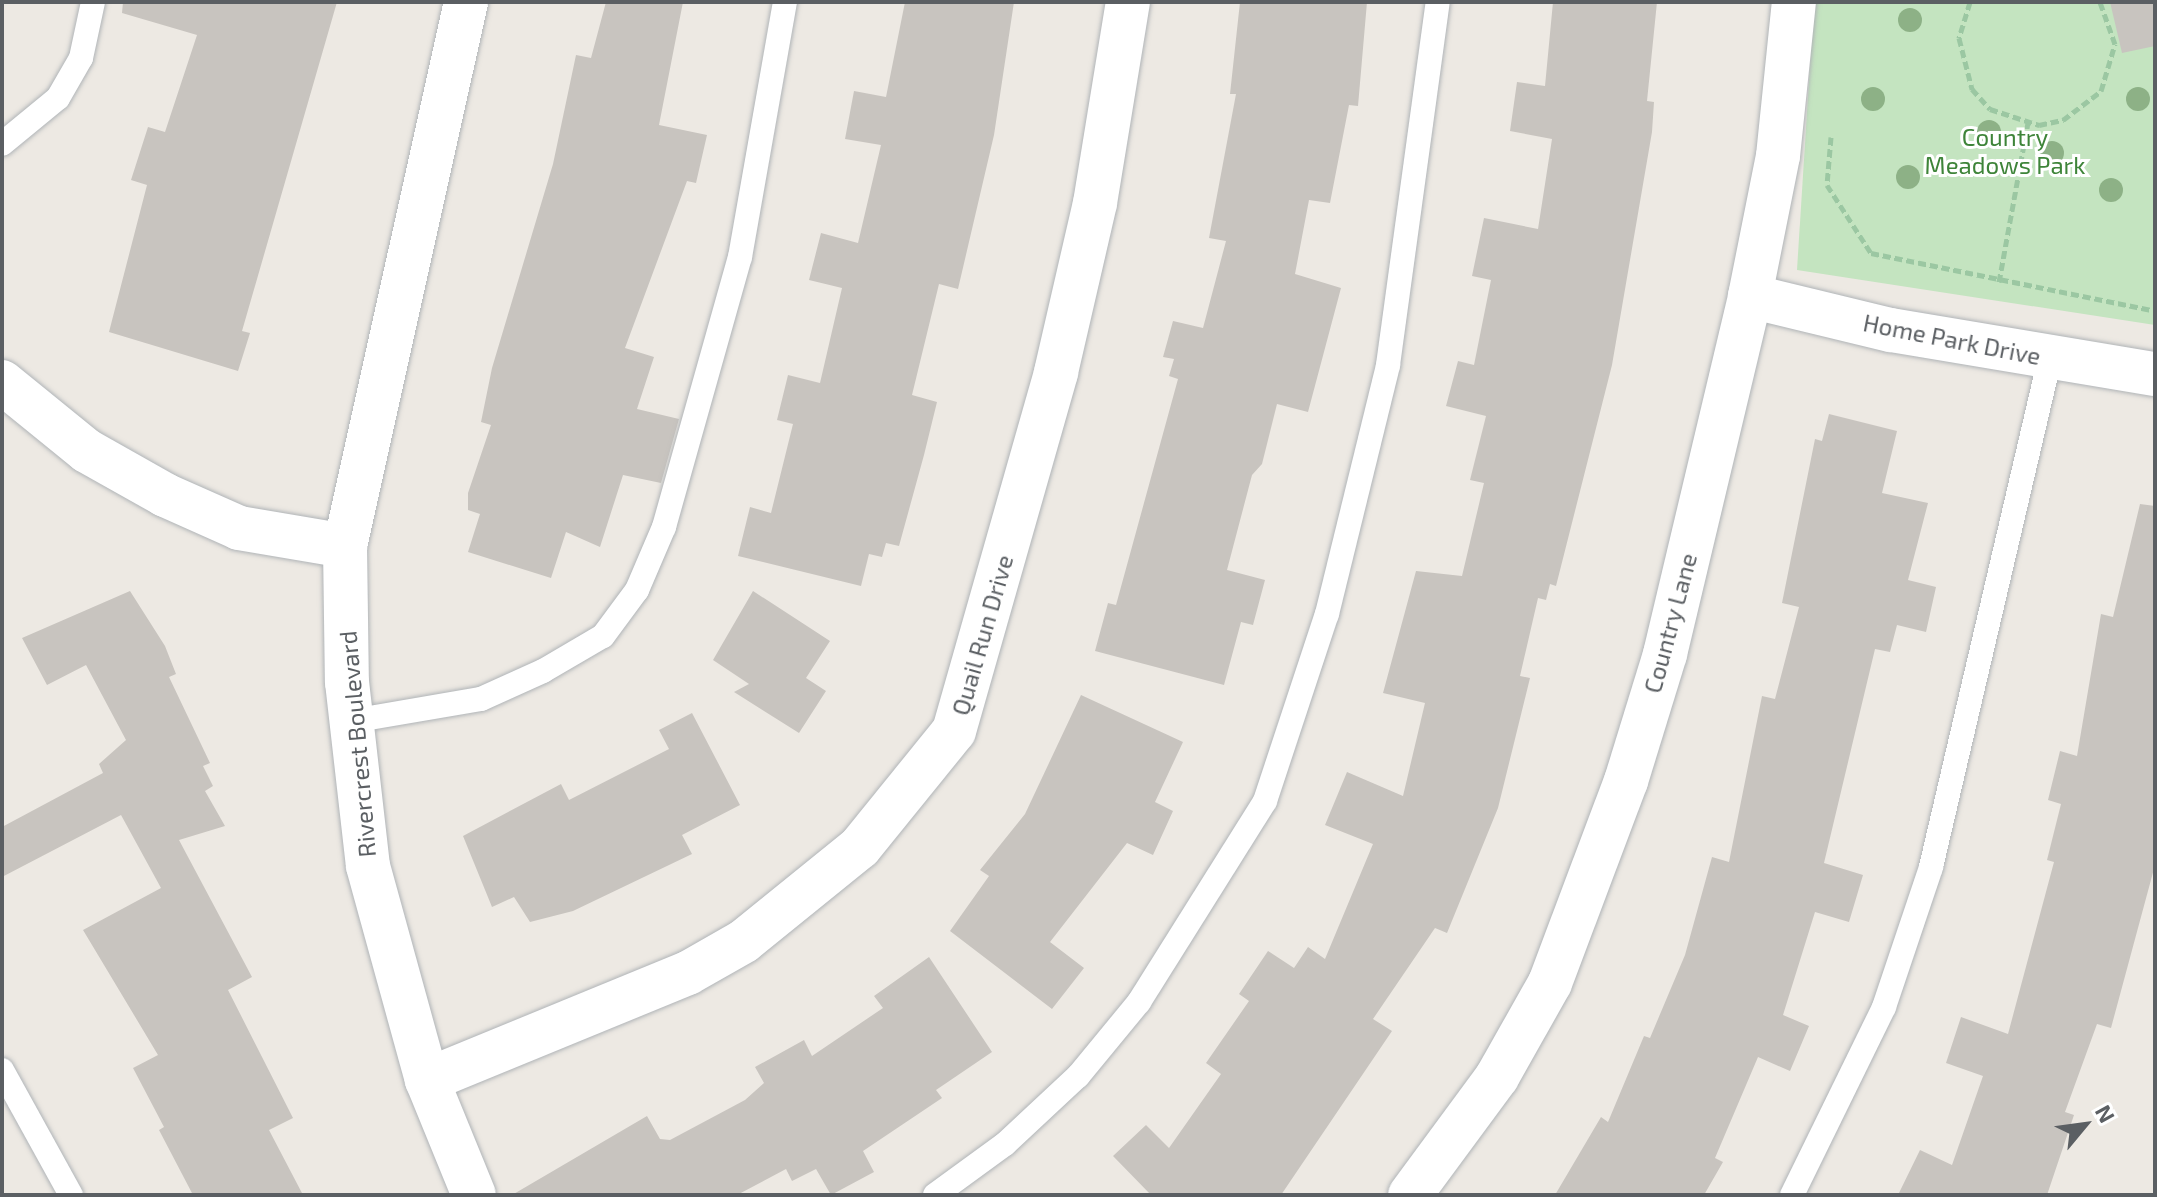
<!DOCTYPE html>
<html>
<head>
<meta charset="utf-8">
<style>
  body { margin:0 }
  #map { position:relative; width:2157px; height:1197px; overflow:hidden; background:#ede9e3; font-family:"Exo 2",sans-serif }
  div>[style] { position:absolute }
  .green>* { inset:0; background:#c4e4c0 }
  .building>* { inset:0; background:#c8c4bf }
  .path>* { height:5px; margin-top:-2.5px; transform-origin:0; background:repeating-linear-gradient(90deg,#9bc7a2 0 8px,transparent 0 12px) }
  .roads { filter:drop-shadow(0 0 2px #b0b4b7) drop-shadow(0 0 2px #b0b4b7) }
  .service>* { height:24px; margin:-12px; padding:0 12px; transform-origin:12px; border-radius:12px; background:#fff }
  .minor>* { height:44px; margin:-22px; padding:0 22px; transform-origin:22px; border-radius:22px; background:#fff }
  .tertiary>* { height:44px; margin:-22px; padding:0 22px; transform-origin:22px; border-radius:22px; background:#fff }
  .trees>* { width:24px; height:24px; margin:-12px; border-radius:50%; background:#8db186 }
  span { translate:-50% -50%; white-space:nowrap; text-align:center; line-height:1.15; -webkit-text-stroke:6px #fff; paint-order:stroke }
  .park-label { font-size:24px; color:#3e8439 }
  .street-label { font-size:24px; color:#5b5f63 }
  .frame { position:absolute; inset:0; border:4px solid #5b5f63; pointer-events:none }
  .north { position:absolute; left:2045px; top:1085px; width:80px; height:80px; -webkit-text-stroke:6px #fff; paint-order:stroke; rotate:61deg; font-size:22px; font-weight:700; line-height:32px; text-align:center; color:#5b5f63 }
  .north::after { content:''; display:block; margin:auto; width:28px; height:36px; background:#5b5f63; clip-path:polygon(50% 0,100% 100%,50% 72%,0 100%) }
</style>
</head>
<body>
<div id="map">
  <div class="green">
    <i style="clip-path:polygon(1814px 2px,2155px 2px,2155px 325px,1797px 270px)"></i>
  </div>
  <div class="building">
    <i style="clip-path:polygon(123px 2px,337px 2px,242px 331px,250px 333px,238px 371px,109px 332px,147px 185px,131px 180px,148px 127px,165px 132px,197px 35px,122px 13px)"></i>
    <i style="clip-path:polygon(606px 2px,683px 2px,659px 125px,707px 135px,696px 183px,687px 181px,625px 348px,654px 357px,637px 409px,679px 419px,661px 483px,623px 475px,600px 547px,566px 532px,551px 578px,468px 552px,480px 514px,468px 510px,468px 493px,491px 425px,481px 422px,492px 368px,553px 164px,576px 55px,591px 58px)"></i>
    <i style="clip-path:polygon(905px 2px,1014px 2px,994px 135px,958px 289px,939px 284px,912px 395px,937px 402px,924px 455px,899px 546px,886px 543px,882px 557px,869px 554px,861px 586px,738px 556px,750px 507px,771px 513px,793px 424px,777px 420px,788px 375px,820px 383px,842px 288px,809px 280px,821px 233px,858px 243px,881px 145px,845px 139px,854px 91px,886px 97px)"></i>
    <i style="clip-path:polygon(1240px 2px,1367px 2px,1358px 106px,1349px 105px,1330px 203px,1309px 200px,1295px 274px,1341px 288px,1308px 412px,1277px 404px,1262px 464px,1252px 475px,1227px 570px,1265px 580px,1253px 625px,1241px 622px,1224px 685px,1095px 651px,1108px 603px,1116px 605px,1178px 379px,1169px 376px,1174px 359px,1163px 357px,1173px 321px,1203px 328px,1226px 241px,1209px 238px,1236px 94px,1230px 94px)"></i>
    <i style="clip-path:polygon(1553px 2px,1657px 2px,1647px 101px,1654px 102px,1652px 132px,1612px 365px,1556px 586px,1550px 584px,1546px 600px,1538px 598px,1520px 676px,1530px 678px,1498px 808px,1447px 933px,1435px 928px,1373px 1019px,1392px 1031px,1281px 1195px,1151px 1195px,1113px 1156px,1146px 1125px,1169px 1148px,1221px 1074px,1206px 1063px,1249px 1001px,1239px 994px,1268px 951px,1294px 968px,1308px 947px,1325px 959px,1373px 844px,1325px 825px,1347px 772px,1403px 796px,1425px 703px,1383px 693px,1416px 571px,1462px 576px,1484px 483px,1470px 480px,1486px 416px,1446px 406px,1458px 361px,1474px 365px,1491px 280px,1472px 276px,1484px 218px,1538px 229px,1552px 139px,1510px 131px,1517px 82px,1545px 86px)"></i>
    <i style="clip-path:polygon(2110px 2px,2155px 2px,2155px 46px,2122px 53px)"></i>
    <i style="clip-path:polygon(1829px 414px,1897px 431px,1882px 493px,1928px 503px,1908px 580px,1936px 587px,1926px 632px,1897px 625px,1890px 652px,1875px 649px,1824px 863px,1863px 875px,1849px 922px,1815px 912px,1783px 1015px,1809px 1026px,1790px 1071px,1758px 1057px,1715px 1158px,1723px 1162px,1704px 1195px,1555px 1195px,1601px 1117px,1608px 1122px,1644px 1036px,1650px 1038px,1685px 955px,1712px 857px,1729px 862px,1762px 696px,1775px 699px,1799px 607px,1782px 603px,1815px 439px,1822px 441px)"></i>
    <i style="clip-path:polygon(2140px 504px,2155px 506px,2155px 865px,2111px 1028px,2097px 1024px,2065px 1112px,2074px 1115px,2047px 1195px,1898px 1195px,1920px 1150px,1952px 1165px,1983px 1076px,1946px 1063px,1961px 1017px,2008px 1034px,2054px 862px,2047px 860px,2061px 804px,2048px 800px,2060px 751px,2077px 756px,2101px 614px,2113px 617px)"></i>
    <i style="clip-path:polygon(130px 591px,165px 646px,176px 674px,169px 677px,210px 763px,203px 766px,213px 786px,205px 791px,225px 826px,179px 840px,252px 977px,228px 990px,293px 1118px,269px 1130px,303px 1195px,193px 1195px,159px 1130px,164px 1127px,133px 1068px,158px 1055px,83px 930px,161px 888px,121px 815px,2px 877px,2px 827px,103px 773px,99px 764px,126px 740px,86px 665px,47px 685px,22px 638px)"></i>
    <i style="clip-path:polygon(753px 591px,830px 641px,806px 678px,826px 691px,799px 733px,734px 692px,749px 684px,713px 660px)"></i>
    <i style="clip-path:polygon(1081px 695px,1183px 742px,1155px 802px,1173px 811px,1153px 855px,1127px 843px,1050px 942px,1084px 968px,1052px 1009px,950px 931px,989px 876px,980px 870px,1025px 814px)"></i>
    <i style="clip-path:polygon(692px 713px,740px 805px,682px 835px,692px 854px,573px 911px,530px 922px,514px 897px,492px 907px,463px 836px,561px 784px,569px 800px,669px 749px,659px 730px)"></i>
    <i style="clip-path:polygon(929px 957px,992px 1052px,936px 1090px,942px 1098px,863px 1151px,874px 1172px,831px 1195px,816px 1169px,792px 1181px,786px 1169px,737px 1195px,512px 1195px,647px 1116px,660px 1139px,670px 1140px,745px 1100px,764px 1083px,755px 1067px,804px 1040px,812px 1056px,883px 1008px,874px 996px)"></i>
  </div>
  <div class="path">
    <i style="left:1970px;top:2px;width:38px;rotate:107deg"></i>
    <i style="left:1959px;top:38px;width:53px;rotate:75.7deg"></i>
    <i style="left:1972px;top:89px;width:27px;rotate:48deg"></i>
    <i style="left:1990px;top:109px;width:52px;rotate:18.1deg"></i>
    <i style="left:2039px;top:125px;width:25px;rotate:-12deg"></i>
    <i style="left:2063px;top:120px;width:48px;rotate:-37.3deg"></i>
    <i style="left:2101px;top:91px;width:49px;rotate:-73.4deg"></i>
    <i style="left:2115px;top:44px;width:45px;rotate:-109.7deg"></i>
    <i style="left:1831px;top:137px;width:48px;rotate:94.8deg"></i>
    <i style="left:1827px;top:185px;width:81px;rotate:57.1deg"></i>
    <i style="left:1871px;top:253px;width:290px;rotate:11.5deg"></i>
    <i style="left:1999px;top:282px;width:162px;rotate:-79.7deg"></i>
  </div>
  <div class="roads">
    <div class="service">
      <i style="left:2px;top:144px;width:72px;rotate:-39.4deg"></i>
      <i style="left:58px;top:98px;width:46px;rotate:-60.1deg"></i>
      <i style="left:81px;top:58px;width:57px;rotate:-77.9deg"></i>
      <i style="left:352px;top:721px;width:131px;rotate:-9.7deg"></i>
      <i style="left:481px;top:699px;width:68px;rotate:-24.3deg"></i>
      <i style="left:543px;top:671px;width:69px;rotate:-30.3deg"></i>
      <i style="left:603px;top:636px;width:57px;rotate:-53.5deg"></i>
      <i style="left:637px;top:590px;width:69px;rotate:-66.8deg"></i>
      <i style="left:664px;top:527px;width:280px;rotate:-74.3deg"></i>
      <i style="left:740px;top:257px;width:259px;rotate:-80deg"></i>
      <i style="left:2px;top:1070px;width:143px;rotate:61.1deg"></i>
      <i style="left:935px;top:1195px;width:87px;rotate:-36.1deg"></i>
      <i style="left:1005px;top:1144px;width:100px;rotate:-43deg"></i>
      <i style="left:1078px;top:1076px;width:96px;rotate:-50.5deg"></i>
      <i style="left:1139px;top:1002px;width:237px;rotate:-57.9deg"></i>
      <i style="left:1265px;top:801px;width:197px;rotate:-71.7deg"></i>
      <i style="left:1327px;top:614px;width:256px;rotate:-76.2deg"></i>
      <i style="left:1388px;top:365px;width:366px;rotate:-82.2deg"></i>
      <i style="left:1792px;top:1195px;width:209px;rotate:-63.9deg"></i>
      <i style="left:1884px;top:1007px;width:148px;rotate:-71.4deg"></i>
      <i style="left:1931px;top:867px;width:523px;rotate:-76.84deg"></i>
    </div>
    <div class="minor">
      <i style="left:1750px;top:296px;width:145px;rotate:13.6deg"></i>
      <i style="left:1891px;top:330px;width:268px;rotate:9.5deg"></i>
      <i style="left:2px;top:382px;width:109px;rotate:39.1deg"></i>
      <i style="left:87px;top:451px;width:90px;rotate:29.4deg"></i>
      <i style="left:165px;top:495px;width:81px;rotate:24deg"></i>
      <i style="left:239px;top:528px;width:108px;rotate:9.6deg"></i>
      <i style="left:427px;top:1080px;width:282px;rotate:-22.3deg"></i>
      <i style="left:688px;top:973px;width:64px;rotate:-29.7deg"></i>
      <i style="left:744px;top:941px;width:149px;rotate:-39deg"></i>
      <i style="left:860px;top:847px;width:149px;rotate:-51deg"></i>
      <i style="left:954px;top:731px;width:373px;rotate:-74.1deg"></i>
      <i style="left:1056px;top:372px;width:173px;rotate:-77deg"></i>
      <i style="left:1095px;top:203px;width:204px;rotate:-80.7deg"></i>
    </div>
    <div class="tertiary">
      <i style="left:466px;top:2px;width:557px;rotate:102.54deg"></i>
      <i style="left:345px;top:546px;width:136px;rotate:89.2deg"></i>
      <i style="left:347px;top:682px;width:185px;rotate:83.5deg"></i>
      <i style="left:368px;top:866px;width:222px;rotate:74.6deg"></i>
      <i style="left:427px;top:1080px;width:124px;rotate:67.8deg"></i>
      <i style="left:1410px;top:1195px;width:147px;rotate:-53.6deg"></i>
      <i style="left:1497px;top:1077px;width:108px;rotate:-60.6deg"></i>
      <i style="left:1550px;top:983px;width:216px;rotate:-69.4deg"></i>
      <i style="left:1626px;top:781px;width:133px;rotate:-72.9deg"></i>
      <i style="left:1665px;top:654px;width:368px;rotate:-76.6deg"></i>
      <i style="left:1750px;top:296px;width:143px;rotate:-78.7deg"></i>
      <i style="left:1778px;top:156px;width:155px;rotate:-84.1deg"></i>
    </div>
  </div>
  <div class="trees">
    <i style="left:1910px;top:20px"></i>
    <i style="left:1873px;top:99px"></i>
    <i style="left:2138px;top:99px"></i>
    <i style="left:1989px;top:132px"></i>
    <i style="left:2052px;top:153px"></i>
    <i style="left:1908px;top:177px"></i>
    <i style="left:2111px;top:190px"></i>
  </div>
  <div class="park-label">
    <span style="left:2005px;top:151px">Country<br>Meadows Park</span>
  </div>
  <div class="street-label">
    <span style="left:1952px;top:339px;rotate:11deg">Home Park Drive</span>
    <span style="left:1670px;top:623px;rotate:-75deg">Country Lane</span>
    <span style="left:982px;top:635px;rotate:-74deg">Quail Run Drive</span>
    <span style="left:357px;top:744px;rotate:-95deg">Rivercrest Boulevard</span>
  </div>
  <div class="frame"></div>
  <div class="north">N</div>
</div>
</body>
</html>
